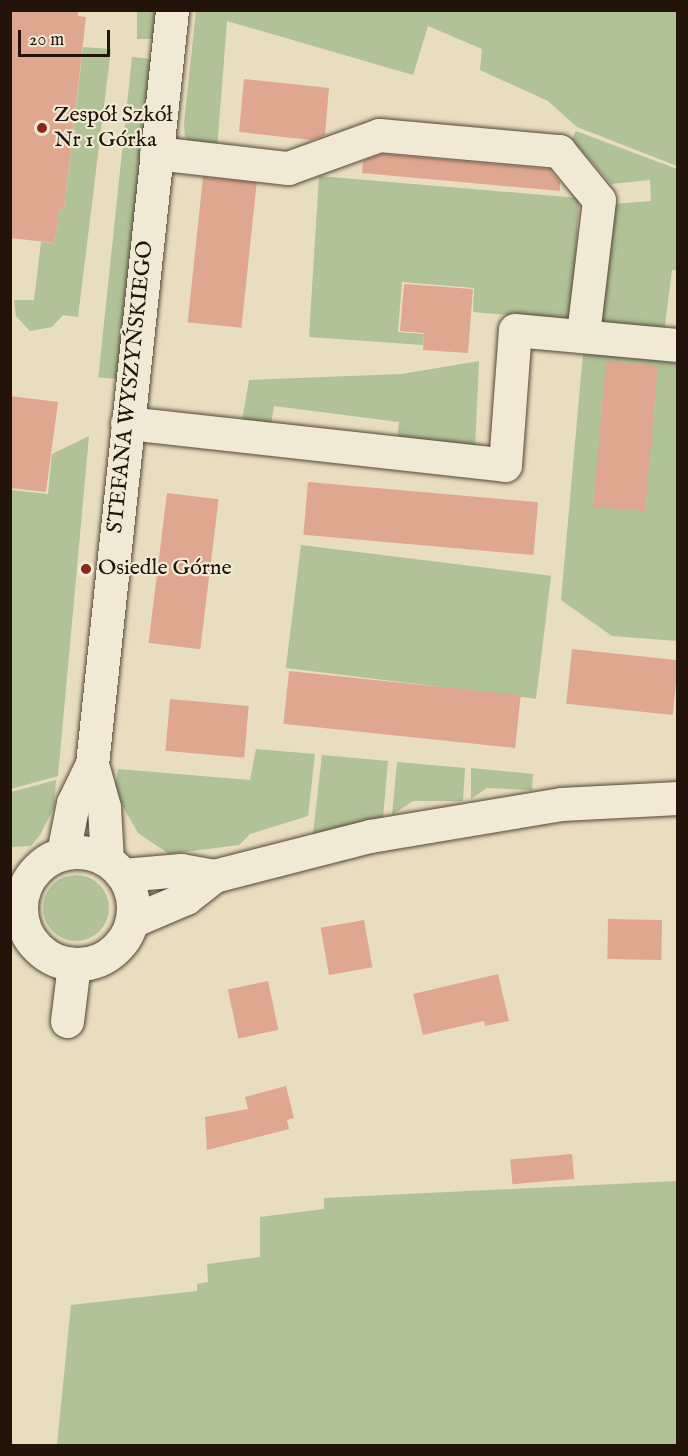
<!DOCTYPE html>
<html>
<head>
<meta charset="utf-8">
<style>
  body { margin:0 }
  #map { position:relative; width:688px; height:1456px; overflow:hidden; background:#e8ddbe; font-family:"IM FELL English",serif }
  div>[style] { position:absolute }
  .green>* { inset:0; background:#b0c296; transform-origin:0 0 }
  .round { border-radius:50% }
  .building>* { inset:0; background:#e0a790; transform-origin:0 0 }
  .roads { filter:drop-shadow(0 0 2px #544638) drop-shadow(0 0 2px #544638) }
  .minor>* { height:33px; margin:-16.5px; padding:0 16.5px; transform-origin:16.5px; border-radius:16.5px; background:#f0e9d5 }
  .minor>.ring { margin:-16.5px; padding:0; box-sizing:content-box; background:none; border:33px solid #f0e9d5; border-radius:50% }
  .dots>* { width:16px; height:16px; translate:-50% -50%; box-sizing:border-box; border:3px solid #f0e9d5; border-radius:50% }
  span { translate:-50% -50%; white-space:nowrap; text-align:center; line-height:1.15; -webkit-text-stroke:4.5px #f0e9d5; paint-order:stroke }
  .poi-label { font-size:22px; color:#22130b }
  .left { translate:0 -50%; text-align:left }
  .street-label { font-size:22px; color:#22130b }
  .frame { position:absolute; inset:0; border:12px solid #22130b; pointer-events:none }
  .scale { position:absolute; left:18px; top:30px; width:92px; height:27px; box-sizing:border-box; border:3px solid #22130b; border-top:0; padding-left:8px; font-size:18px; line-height:21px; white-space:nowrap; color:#22130b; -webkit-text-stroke:4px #f0e9d5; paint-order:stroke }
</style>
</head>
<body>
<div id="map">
  <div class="green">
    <i style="left:137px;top:11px;width:20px;height:28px"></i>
    <i style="clip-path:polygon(196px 11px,677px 11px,677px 166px,577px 127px,548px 101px,480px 70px,482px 49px,428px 26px,413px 75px,227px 21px,217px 150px,194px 145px,185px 137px,184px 123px)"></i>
    <i style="clip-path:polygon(83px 47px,111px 49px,78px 317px,63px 315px,52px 327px,30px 331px,16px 316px,14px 300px,34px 300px,41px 242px,55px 243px,59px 209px,64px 210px)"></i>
    <i style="left:132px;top:57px;width:20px;height:322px;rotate:6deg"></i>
    <i style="clip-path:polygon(576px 131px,677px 169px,677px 270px,672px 270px,664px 333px,600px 325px,613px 204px,651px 201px,650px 180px,611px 184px,572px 139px)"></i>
    <i style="clip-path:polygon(319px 176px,579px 198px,572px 321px,473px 312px,474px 288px,402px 282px,398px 332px,424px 334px,423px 345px,309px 337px)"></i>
    <i style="clip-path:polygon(583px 353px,677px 363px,677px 641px,612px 636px,561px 600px)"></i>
    <i style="clip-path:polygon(479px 361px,475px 449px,396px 451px,399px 422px,274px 406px,269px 437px,240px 432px,249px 380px,402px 374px)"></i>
    <i style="clip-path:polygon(89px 436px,58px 776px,11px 789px,11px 490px,48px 494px,52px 454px)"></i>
    <i style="left:301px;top:545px;width:252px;height:124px;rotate:7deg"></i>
    <i style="clip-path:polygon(256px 749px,315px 754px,308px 816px,250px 834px,239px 845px,169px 854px,138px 833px,115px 793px,118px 769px,250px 780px)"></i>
    <i style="clip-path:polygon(322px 755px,388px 761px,383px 818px,313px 834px)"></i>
    <i style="clip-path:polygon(397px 762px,465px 768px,463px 801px,413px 801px,392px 815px)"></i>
    <i style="clip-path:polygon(471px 768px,533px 774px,532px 790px,487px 788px,471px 799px)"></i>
    <i style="clip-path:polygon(56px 780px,54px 807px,40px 835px,31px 846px,11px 847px,11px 792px)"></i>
    <i class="round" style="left:43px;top:875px;width:66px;height:66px"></i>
    <i style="clip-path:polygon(677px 1181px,677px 1445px,57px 1445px,71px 1305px,197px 1291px,197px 1284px,208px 1282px,207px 1264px,260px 1257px,260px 1217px,324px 1209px,324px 1198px)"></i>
  </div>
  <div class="building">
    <i style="clip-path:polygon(10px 10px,78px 10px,78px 16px,86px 17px,64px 210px,59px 209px,55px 243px,10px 238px)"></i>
    <i style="clip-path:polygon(244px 79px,329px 88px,325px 135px,312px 140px,239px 132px)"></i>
    <i style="clip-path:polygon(381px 154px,549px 169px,560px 182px,560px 191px,362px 173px,363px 161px)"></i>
    <i style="left:203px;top:177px;width:54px;height:146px;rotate:6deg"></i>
    <i style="clip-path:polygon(404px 284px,473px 289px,468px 353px,423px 350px,424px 333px,400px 331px)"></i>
    <i style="left:606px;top:361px;width:52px;height:146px;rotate:5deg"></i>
    <i style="clip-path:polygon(10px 396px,58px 402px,46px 492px,10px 488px)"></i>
    <i style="left:308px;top:482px;width:231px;height:53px;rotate:5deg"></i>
    <i style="left:167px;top:493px;width:52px;height:151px;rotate:7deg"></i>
    <i style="left:572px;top:649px;width:107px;height:55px;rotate:6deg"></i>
    <i style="left:289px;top:671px;width:233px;height:53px;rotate:6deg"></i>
    <i style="left:170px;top:699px;width:79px;height:52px;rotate:5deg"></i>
    <i style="left:608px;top:919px;width:54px;height:40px;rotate:1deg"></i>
    <i style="left:364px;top:920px;width:48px;height:44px;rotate:80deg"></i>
    <i style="clip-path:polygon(498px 974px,509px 1021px,485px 1026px,484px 1021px,423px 1035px,413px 994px)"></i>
    <i style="left:268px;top:981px;width:50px;height:41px;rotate:78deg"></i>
    <i style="clip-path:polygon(286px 1086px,294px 1118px,287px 1120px,289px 1129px,207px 1150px,205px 1117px,248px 1109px,245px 1097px)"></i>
    <i style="left:572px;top:1154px;width:25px;height:62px;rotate:85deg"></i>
  </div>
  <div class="roads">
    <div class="minor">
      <i style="left:156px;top:153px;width:133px;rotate:6.5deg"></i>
      <i style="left:288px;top:168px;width:97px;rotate:-19.9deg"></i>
      <i style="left:379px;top:135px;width:181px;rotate:5.1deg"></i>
      <i style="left:559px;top:151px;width:63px;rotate:50.8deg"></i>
      <i style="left:599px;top:200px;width:135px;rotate:96.8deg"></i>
      <i style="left:127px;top:423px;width:380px;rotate:6.3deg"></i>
      <i style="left:505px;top:465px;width:135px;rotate:-85.8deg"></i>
      <i style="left:515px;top:330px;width:164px;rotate:5.3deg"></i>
      <i style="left:92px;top:764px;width:45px;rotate:74.4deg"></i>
      <i style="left:104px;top:807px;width:53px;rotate:86.8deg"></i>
      <i class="ring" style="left:21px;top:852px;width:79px;height:79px"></i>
      <i style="left:63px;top:853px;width:51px;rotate:-78.7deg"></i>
      <i style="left:73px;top:803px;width:43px;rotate:-64deg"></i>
      <i style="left:92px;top:764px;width:758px;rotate:-83.94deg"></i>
      <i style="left:123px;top:875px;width:58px;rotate:-4.9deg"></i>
      <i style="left:181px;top:870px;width:34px;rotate:10deg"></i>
      <i style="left:132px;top:921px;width:59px;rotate:-23.1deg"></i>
      <i style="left:186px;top:898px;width:36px;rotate:-38deg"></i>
      <i style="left:214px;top:876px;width:161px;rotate:-14.4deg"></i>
      <i style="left:370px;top:836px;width:194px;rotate:-9.5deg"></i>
      <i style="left:561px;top:804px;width:117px;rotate:-2.9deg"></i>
      <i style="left:67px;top:1021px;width:57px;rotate:-83deg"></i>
    </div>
  </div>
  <div class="dots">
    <i style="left:42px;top:128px;background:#8f2418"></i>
    <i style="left:86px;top:569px;background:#8f2418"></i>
  </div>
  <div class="poi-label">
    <span class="left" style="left:54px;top:128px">Zespół Szkół<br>Nr 1 Górka</span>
    <span class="left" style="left:98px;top:569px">Osiedle Górne</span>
  </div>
  <div class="street-label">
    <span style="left:131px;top:387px;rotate:-84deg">STEFANA WYSZYŃSKIEGO</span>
  </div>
  <div class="frame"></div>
  <div class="scale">20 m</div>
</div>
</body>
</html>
